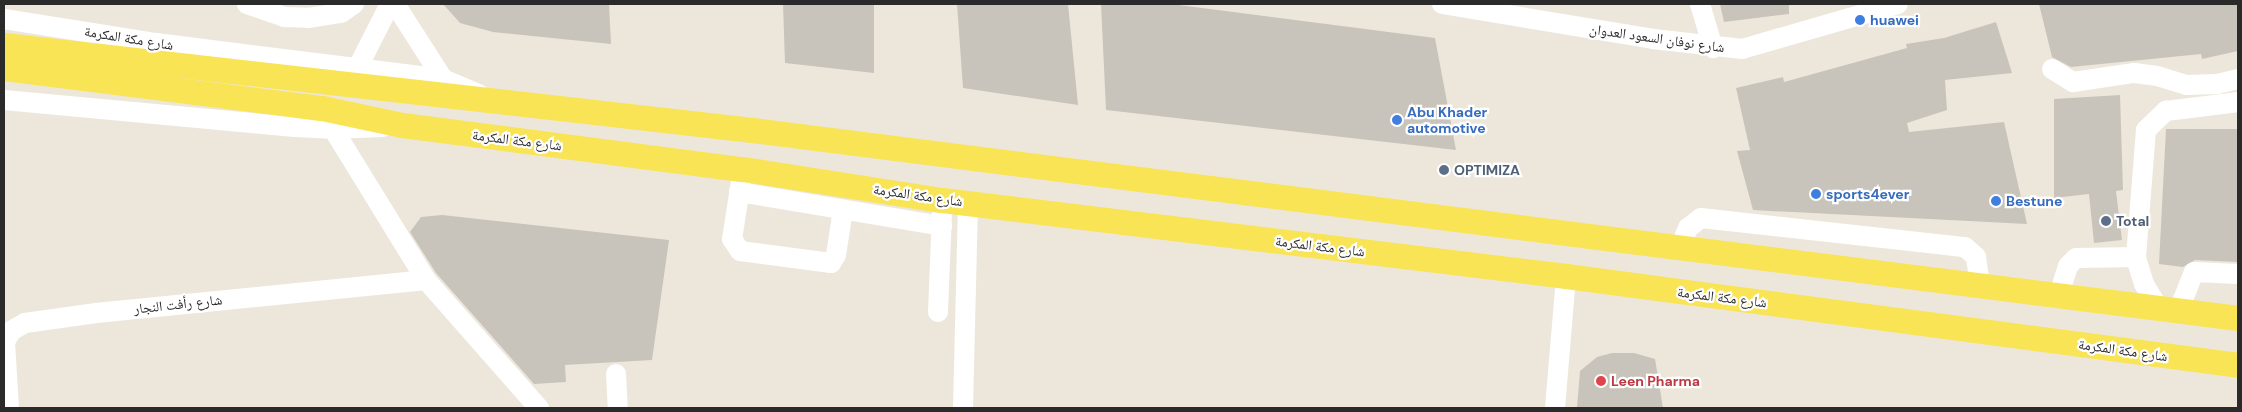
<!DOCTYPE html>
<html>
<head>
<meta charset="utf-8">
<style>
  body { margin:0 }
  #map { position:relative; width:2242px; height:412px; overflow:hidden; background:#ede7db; font-family:"DM Sans","Noto Naskh Arabic",sans-serif }
  div>[style] { position:absolute }
  .building>* { inset:0; background:#c8c4bb }
  .minor>* { height:20px; margin:-10px; padding:0 10px; transform-origin:10px; border-radius:10px; background:#fff }
  .major>* { height:25px; margin:-12.5px; padding:0 12.5px; transform-origin:12.5px; border-radius:12.5px; background:#f8e455 }
  .dots>* { width:14px; height:14px; translate:-50% -50%; box-sizing:border-box; border:2px solid #fff; border-radius:50% }
  span { translate:-50% -50%; white-space:nowrap; text-align:center; line-height:1.15; -webkit-text-stroke:4.5px #fff; paint-order:stroke }
  .shop-label { font-size:14px; color:#366cbe; font-weight:700 }
  .left { translate:0 -50%; text-align:left }
  .street-label { font-size:14px; color:#2a2a2a }
  .service-label { font-size:14px; color:#4e5e75; font-weight:700 }
  .health-label { font-size:14px; color:#be3a42; font-weight:700 }
  .frame { position:absolute; inset:0; border:5px solid #2a2a2a; pointer-events:none }
</style>
</head>
<body>
<div id="map">
  <div class="building">
    <i style="clip-path:polygon(443px 4px,609px 4px,611px 44px,493px 32px,460px 23px)"></i>
    <i style="clip-path:polygon(783px 4px,874px 4px,874px 73px,785px 63px)"></i>
    <i style="clip-path:polygon(957px 4px,1068px 4px,1078px 105px,963px 88px)"></i>
    <i style="clip-path:polygon(1101px 4px,1171px 4px,1435px 38px,1456px 150px,1106px 110px)"></i>
    <i style="clip-path:polygon(1720px 4px,1789px 4px,1789px 14px,1724px 22px)"></i>
    <i style="clip-path:polygon(2039px 4px,2238px 4px,2238px 51px,2202px 59px,2201px 54px,2071px 67px,2052px 57px)"></i>
    <i style="clip-path:polygon(1996px 22px,2012px 73px,1945px 80px,1947px 110px,1907px 123px,1909px 132px,2004px 122px,2027px 224px,1753px 210px,1737px 151px,1750px 150px,1736px 88px,1783px 77px,1784px 82px,1907px 48px,1906px 44px,1944px 38px)"></i>
    <i style="clip-path:polygon(2120px 95px,2123px 190px,2116px 191px,2122px 240px,2094px 243px,2089px 194px,2054px 198px,2054px 99px)"></i>
    <i style="clip-path:polygon(2166px 129px,2238px 129px,2238px 262px,2195px 260px,2183px 267px,2159px 264px)"></i>
    <i style="clip-path:polygon(442px 215px,669px 240px,652px 360px,565px 365px,566px 382px,534px 384px,436px 273px,410px 232px,421px 217px)"></i>
    <i style="clip-path:polygon(1612px 353px,1634px 353px,1655px 359px,1663px 408px,1577px 408px,1580px 371px,1597px 357px)"></i>
  </div>
  <div class="minor">
    <i style="left:247px;top:4px;width:39px;rotate:19deg"></i>
    <i style="left:284px;top:17px;width:24px;rotate:2deg"></i>
    <i style="left:308px;top:18px;width:33px;rotate:-9deg"></i>
    <i style="left:341px;top:13px;width:16px;rotate:-35deg"></i>
    <i style="left:395px;top:4px;width:89px;rotate:57.4deg"></i>
    <i style="left:1442px;top:4px;width:214px;rotate:9.4deg"></i>
    <i style="left:1653px;top:39px;width:90px;rotate:6.4deg"></i>
    <i style="left:1742px;top:49px;width:162px;rotate:-16.1deg"></i>
    <i style="left:1700px;top:4px;width:46px;rotate:73.5deg"></i>
    <i style="left:4px;top:19px;width:154px;rotate:9deg"></i>
    <i style="left:156px;top:43px;width:289px;rotate:7.1deg"></i>
    <i style="left:443px;top:79px;width:39px;rotate:23deg"></i>
    <i style="left:358px;top:67px;width:71px;rotate:-63.1deg"></i>
    <i style="left:2052px;top:69px;width:25px;rotate:32deg"></i>
    <i style="left:2073px;top:82px;width:62px;rotate:-8.4deg"></i>
    <i style="left:2134px;top:73px;width:23px;rotate:7deg"></i>
    <i style="left:2157px;top:76px;width:30px;rotate:17deg"></i>
    <i style="left:2186px;top:85px;width:31px;rotate:-2deg"></i>
    <i style="left:2217px;top:84px;width:22px;rotate:-13deg"></i>
    <i style="left:4px;top:100px;width:292px;rotate:5.3deg"></i>
    <i style="left:295px;top:127px;width:36px;rotate:3deg"></i>
    <i style="left:331px;top:129px;width:52px;rotate:-2.2deg"></i>
    <i style="left:327px;top:119px;width:189px;rotate:58.4deg"></i>
    <i style="left:426px;top:280px;width:171px;rotate:48.6deg"></i>
    <i style="left:743px;top:169px;width:71px;rotate:98.9deg"></i>
    <i style="left:732px;top:239px;width:14px;rotate:56deg"></i>
    <i style="left:740px;top:251px;width:92px;rotate:7.5deg"></i>
    <i style="left:831px;top:263px;width:9px;rotate:-58deg"></i>
    <i style="left:836px;top:255px;width:46px;rotate:-81.2deg"></i>
    <i style="left:739px;top:192px;width:206px;rotate:9.5deg"></i>
    <i style="left:1680px;top:247px;width:21px;rotate:-67deg"></i>
    <i style="left:1688px;top:228px;width:16px;rotate:-38deg"></i>
    <i style="left:1701px;top:218px;width:266px;rotate:6.3deg"></i>
    <i style="left:1965px;top:247px;width:15px;rotate:42deg"></i>
    <i style="left:1976px;top:257px;width:29px;rotate:82deg"></i>
    <i style="left:2058px;top:297px;width:33px;rotate:-72deg"></i>
    <i style="left:2068px;top:266px;width:11px;rotate:-45deg"></i>
    <i style="left:2076px;top:258px;width:60px;rotate:-1deg"></i>
    <i style="left:2159px;top:309px;width:29px;rotate:-121deg"></i>
    <i style="left:2144px;top:284px;width:28px;rotate:-107deg"></i>
    <i style="left:2136px;top:257px;width:127px;rotate:-85.5deg"></i>
    <i style="left:2146px;top:130px;width:28px;rotate:-44deg"></i>
    <i style="left:2166px;top:111px;width:73px;rotate:-7.1deg"></i>
    <i style="left:938px;top:312px;width:98px;rotate:-87.7deg"></i>
    <i style="left:2178px;top:312px;width:43px;rotate:-68.2deg"></i>
    <i style="left:2194px;top:272px;width:44px;rotate:2.6deg"></i>
    <i style="left:616px;top:374px;width:34px;rotate:87deg"></i>
    <i style="left:9px;top:408px;width:66px;rotate:-93.5deg"></i>
    <i style="left:5px;top:342px;width:13px;rotate:-61deg"></i>
    <i style="left:11px;top:331px;width:16px;rotate:-30deg"></i>
    <i style="left:25px;top:323px;width:72px;rotate:-8deg"></i>
    <i style="left:96px;top:313px;width:332px;rotate:-5.7deg"></i>
    <i style="left:963px;top:408px;width:205px;rotate:-88.6deg"></i>
    <i style="left:1555px;top:408px;width:132px;rotate:-85.2deg"></i>
  </div>
  <div class="major">
    <i style="left:4px;top:45px;width:753px;rotate:6.48deg"></i>
    <i style="left:752px;top:130px;width:1498px;rotate:7.21deg"></i>
    <i style="left:4px;top:68px;width:321px;rotate:7.2deg"></i>
    <i style="left:322px;top:108px;width:82px;rotate:12deg"></i>
    <i style="left:402px;top:125px;width:344px;rotate:7.4deg"></i>
    <i style="left:743px;top:169px;width:201px;rotate:8.9deg"></i>
    <i style="left:942px;top:200px;width:629px;rotate:6.94deg"></i>
    <i style="left:1566px;top:276px;width:678px;rotate:7.54deg"></i>
  </div>
  <div class="dots">
    <i style="left:1860px;top:20px;background:#3f7fe0"></i>
    <i style="left:1397px;top:120px;background:#3f7fe0"></i>
    <i style="left:1444px;top:170px;background:#5c6f8a"></i>
    <i style="left:1816px;top:194px;background:#3f7fe0"></i>
    <i style="left:1996px;top:201px;background:#3f7fe0"></i>
    <i style="left:2106px;top:221px;background:#5c6f8a"></i>
    <i style="left:1601px;top:381px;background:#e0444e"></i>
  </div>
  <div class="shop-label">
    <span class="left" style="left:1870px;top:20px">huawei</span>
    <span class="left" style="left:1407px;top:120px">Abu Khader<br>automotive</span>
    <span class="left" style="left:1826px;top:194px">sports4ever</span>
    <span class="left" style="left:2006px;top:201px">Bestune</span>
  </div>
  <div class="street-label">
    <span style="left:129px;top:38px;rotate:9deg">شارع مكة المكرمة</span>
    <span style="left:1657px;top:38px;rotate:8deg">شارع نوفان السعود العدوان</span>
    <span style="left:517px;top:140px;rotate:7deg">شارع مكة المكرمة</span>
    <span style="left:918px;top:195px;rotate:8deg">شارع مكة المكرمة</span>
    <span style="left:1320px;top:246px;rotate:7deg">شارع مكة المكرمة</span>
    <span style="left:1722px;top:297px;rotate:7deg">شارع مكة المكرمة</span>
    <span style="left:178px;top:304px;rotate:-6deg">شارع رأفت النجار</span>
    <span style="left:2123px;top:350px;rotate:8deg">شارع مكة المكرمة</span>
  </div>
  <div class="service-label">
    <span class="left" style="left:1454px;top:170px">OPTIMIZA</span>
    <span class="left" style="left:2116px;top:221px">Total</span>
  </div>
  <div class="health-label">
    <span class="left" style="left:1611px;top:381px">Leen Pharma</span>
  </div>
  <div class="frame"></div>
</div>
</body>
</html>
